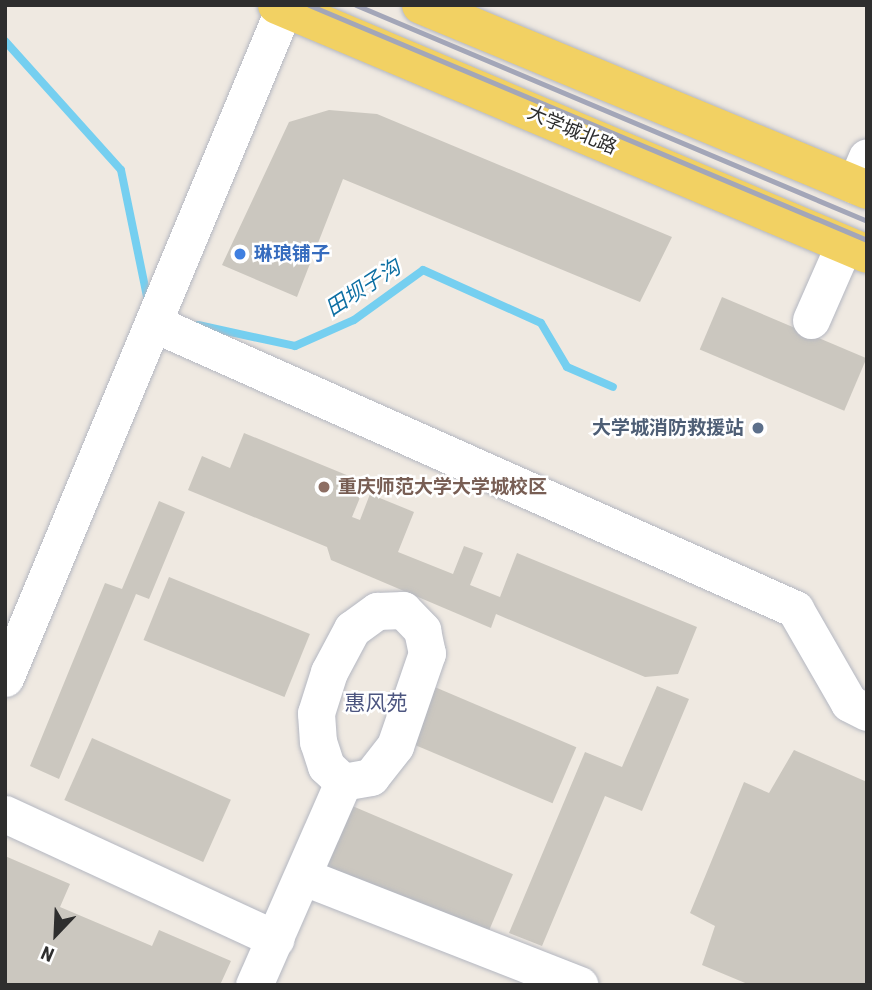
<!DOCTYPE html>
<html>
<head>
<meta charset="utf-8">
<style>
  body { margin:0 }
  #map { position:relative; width:872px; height:990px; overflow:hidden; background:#efe9e1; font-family:"Roboto Condensed","Noto Sans SC",sans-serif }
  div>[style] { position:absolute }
  .stream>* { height:8px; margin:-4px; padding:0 4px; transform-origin:4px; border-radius:4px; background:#75cff0 }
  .building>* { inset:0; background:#cbc7bf; transform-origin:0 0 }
  .roads { filter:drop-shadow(0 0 2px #b4b7c1) drop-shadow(0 0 2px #b4b7c1) }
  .minor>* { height:37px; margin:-18.5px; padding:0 18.5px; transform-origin:18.5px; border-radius:18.5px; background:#fff }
  .major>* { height:38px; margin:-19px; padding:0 19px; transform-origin:19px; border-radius:19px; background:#f2d163 }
  .rail>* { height:5px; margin:-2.5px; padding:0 2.5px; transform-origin:2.5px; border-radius:2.5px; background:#a3a6b8 }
  .dots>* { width:19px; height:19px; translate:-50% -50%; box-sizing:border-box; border:4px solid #fff; border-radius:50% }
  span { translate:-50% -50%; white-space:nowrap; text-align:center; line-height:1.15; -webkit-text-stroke:5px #fff; paint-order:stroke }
  .street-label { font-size:19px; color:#2e2e2e }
  .shop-label { font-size:19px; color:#366cbe; font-weight:700 }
  .left { translate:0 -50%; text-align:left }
  .service-label { font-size:19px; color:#4e5e75; font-weight:700 }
  .right { translate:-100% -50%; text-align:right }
  .education-label { font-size:19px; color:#785e54; font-weight:700 }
  .water-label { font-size:21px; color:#0d6fa3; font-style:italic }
  .neighbourhood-label { font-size:21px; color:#4d5680 }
  .frame { position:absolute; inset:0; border:7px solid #2e2e2e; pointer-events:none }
  .north { position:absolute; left:21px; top:899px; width:70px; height:70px; -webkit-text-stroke:5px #fff; paint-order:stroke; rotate:203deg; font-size:19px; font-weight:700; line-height:28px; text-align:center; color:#2e2e2e }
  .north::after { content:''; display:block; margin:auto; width:24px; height:32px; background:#2e2e2e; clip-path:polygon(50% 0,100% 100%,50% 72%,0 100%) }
</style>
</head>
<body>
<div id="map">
  <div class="stream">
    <i style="left:5px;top:41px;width:173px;rotate:48deg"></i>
    <i style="left:121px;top:170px;width:135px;rotate:78.4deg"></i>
    <i style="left:198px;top:325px;width:99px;rotate:12.2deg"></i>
    <i style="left:295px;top:346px;width:64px;rotate:-23.8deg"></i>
    <i style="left:354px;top:320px;width:85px;rotate:-35.9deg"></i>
    <i style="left:423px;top:270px;width:129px;rotate:24.2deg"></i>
    <i style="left:541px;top:323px;width:51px;rotate:59.4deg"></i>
    <i style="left:567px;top:367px;width:50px;rotate:23.5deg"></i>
  </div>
  <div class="building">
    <i style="clip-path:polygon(329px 110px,377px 114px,672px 237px,640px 302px,343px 179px,297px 297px,222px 265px,289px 122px)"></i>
    <i style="left:722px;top:297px;width:157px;height:57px;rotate:23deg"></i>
    <i style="clip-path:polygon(244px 433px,366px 483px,352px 517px,360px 520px,370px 494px,414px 512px,398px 552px,453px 574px,464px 546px,483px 553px,470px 585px,500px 597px,517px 553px,697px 627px,678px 674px,645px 677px,496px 614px,491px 628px,331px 560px,327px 547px,188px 490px,202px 456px,230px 468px)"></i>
    <i style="clip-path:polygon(159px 501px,185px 512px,149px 599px,136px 594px,59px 779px,30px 766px,105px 583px,122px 589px)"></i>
    <i style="left:169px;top:577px;width:152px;height:68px;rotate:22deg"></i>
    <i style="left:430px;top:685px;width:159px;height:61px;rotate:23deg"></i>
    <i style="clip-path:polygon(657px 686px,689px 699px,642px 811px,605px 796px,542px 946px,509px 933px,585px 752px,622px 767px)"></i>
    <i style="left:92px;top:738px;width:152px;height:68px;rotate:24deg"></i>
    <i style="clip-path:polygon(794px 750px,867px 782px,867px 985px,750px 985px,702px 965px,715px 926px,690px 913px,744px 782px,769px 793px)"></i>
    <i style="left:350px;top:805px;width:177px;height:69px;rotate:23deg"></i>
    <i style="clip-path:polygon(5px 856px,70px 884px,60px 907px,152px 946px,159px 930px,231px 961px,220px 985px,5px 985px)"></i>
  </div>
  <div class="roads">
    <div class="minor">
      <i style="left:855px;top:185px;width:30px;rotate:-67deg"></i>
      <i style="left:811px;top:320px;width:82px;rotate:-66.3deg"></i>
      <i style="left:155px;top:324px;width:701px;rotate:24deg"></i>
      <i style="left:795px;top:609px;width:108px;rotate:60.1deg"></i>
      <i style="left:849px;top:703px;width:20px;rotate:27deg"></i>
      <i style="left:403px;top:610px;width:28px;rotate:46deg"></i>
      <i style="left:422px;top:630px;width:24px;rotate:78deg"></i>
      <i style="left:427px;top:653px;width:98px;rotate:109deg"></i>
      <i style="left:395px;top:746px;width:39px;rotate:128deg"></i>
      <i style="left:371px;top:777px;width:28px;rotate:170deg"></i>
      <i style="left:343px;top:782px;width:23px;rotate:-137deg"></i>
      <i style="left:326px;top:766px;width:25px;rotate:-108deg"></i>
      <i style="left:318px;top:742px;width:29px;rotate:-94deg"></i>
      <i style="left:316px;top:713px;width:43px;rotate:-72.4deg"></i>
      <i style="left:329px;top:672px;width:49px;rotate:-61.9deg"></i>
      <i style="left:352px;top:629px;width:31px;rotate:-36deg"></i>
      <i style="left:377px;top:611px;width:26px;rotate:-2deg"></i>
      <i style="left:5px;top:678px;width:726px;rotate:-67.39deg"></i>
      <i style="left:5px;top:814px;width:298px;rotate:24.8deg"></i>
      <i style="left:317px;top:882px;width:282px;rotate:21.4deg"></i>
      <i style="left:254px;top:985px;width:222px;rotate:-66.3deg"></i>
    </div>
    <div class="major">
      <i style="left:277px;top:5px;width:640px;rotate:22.88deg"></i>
      <i style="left:421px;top:5px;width:483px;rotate:22.5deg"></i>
    </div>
  </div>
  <div class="rail">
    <i style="left:309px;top:5px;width:605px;rotate:22.84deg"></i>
    <i style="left:356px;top:5px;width:555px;rotate:22.91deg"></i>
  </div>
  <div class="dots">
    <i style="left:240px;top:254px;background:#3f7fe0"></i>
    <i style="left:758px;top:428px;background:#5c6f8a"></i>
    <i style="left:324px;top:487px;background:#8d6e63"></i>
  </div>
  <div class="street-label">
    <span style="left:572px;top:130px;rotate:23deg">大学城北路</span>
  </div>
  <div class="shop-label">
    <span class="left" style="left:254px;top:254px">琳琅铺子</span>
  </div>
  <div class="service-label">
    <span class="right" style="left:744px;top:428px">大学城消防救援站</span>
  </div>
  <div class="education-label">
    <span class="left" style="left:338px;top:487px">重庆师范大学大学城校区</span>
  </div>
  <div class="water-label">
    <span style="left:363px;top:288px;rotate:-33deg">田坝子沟</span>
  </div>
  <div class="neighbourhood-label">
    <span style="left:376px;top:703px">惠风苑</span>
  </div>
  <div class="frame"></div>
  <div class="north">N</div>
</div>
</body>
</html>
